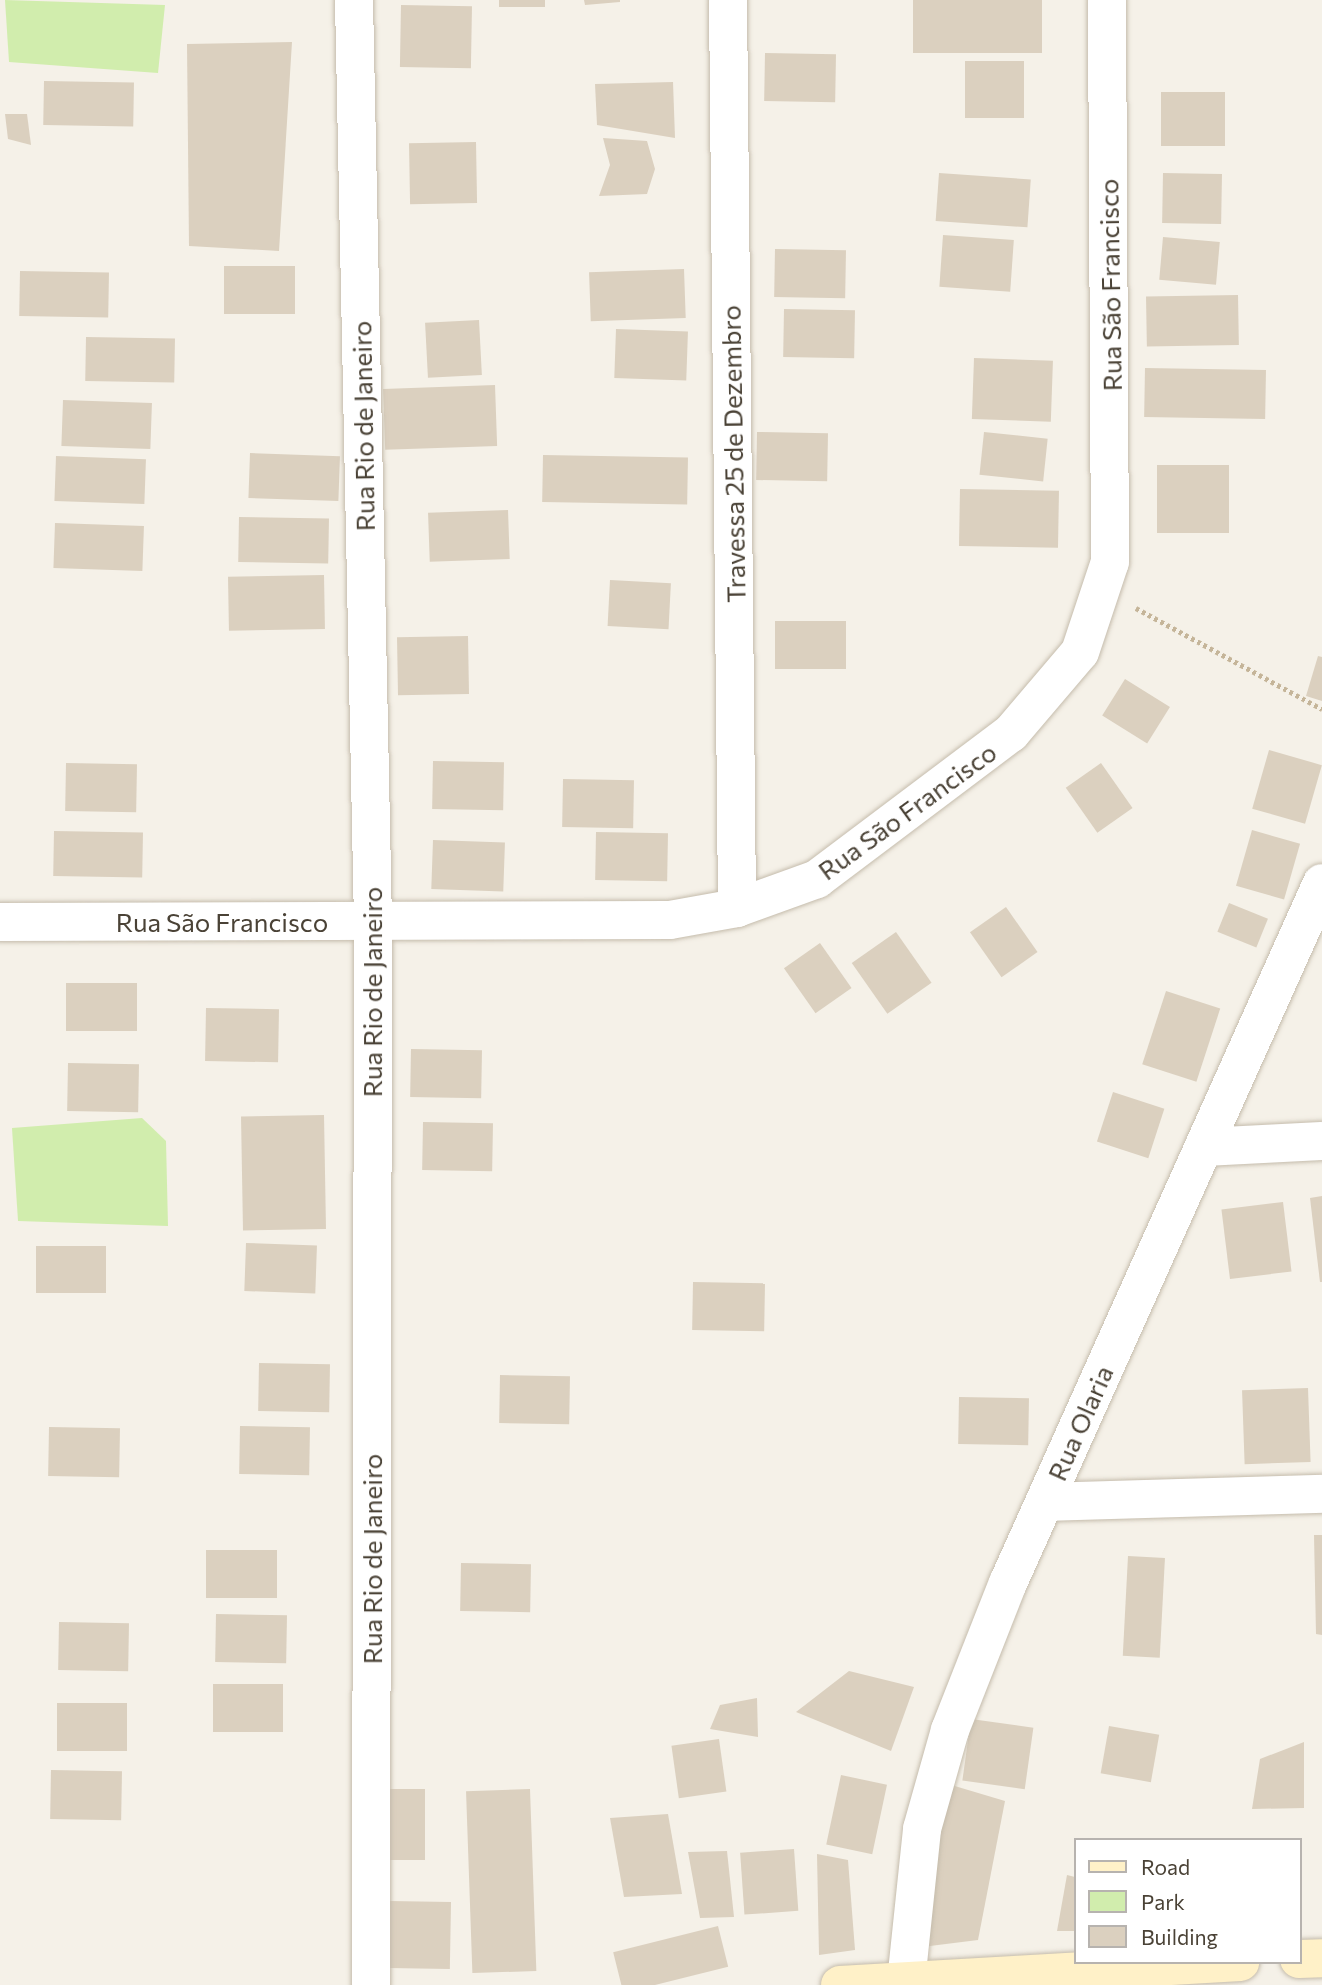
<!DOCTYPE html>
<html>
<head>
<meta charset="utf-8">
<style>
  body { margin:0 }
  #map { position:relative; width:1322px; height:1985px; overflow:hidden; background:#f5f1e8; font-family:Commissioner,sans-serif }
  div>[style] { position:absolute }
  .green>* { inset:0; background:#d1edad }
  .building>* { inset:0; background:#dbd0bf; transform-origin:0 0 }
  .path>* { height:4.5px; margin-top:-2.25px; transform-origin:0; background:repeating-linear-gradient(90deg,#c5b599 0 3.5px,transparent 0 7px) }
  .roads { filter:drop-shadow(0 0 2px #c5bcac) drop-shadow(0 0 2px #c5bcac) }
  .street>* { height:38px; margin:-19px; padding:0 19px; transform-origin:19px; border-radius:19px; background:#fff }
  .secondary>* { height:38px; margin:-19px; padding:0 19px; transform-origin:19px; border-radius:19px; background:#fff1c8 }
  span { translate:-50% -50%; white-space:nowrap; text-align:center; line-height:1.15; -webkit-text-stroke:7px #fff; paint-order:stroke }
  .street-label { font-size:26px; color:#4a4236 }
  .legend { position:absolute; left:1074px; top:1838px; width:228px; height:126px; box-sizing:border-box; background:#fff; border:2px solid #b7b3af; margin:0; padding:9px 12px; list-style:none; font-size:21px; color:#4a4236 }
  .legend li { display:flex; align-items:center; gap:14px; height:35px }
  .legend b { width:35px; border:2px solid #b7b3af }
</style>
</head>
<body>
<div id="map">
  <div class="green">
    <i style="clip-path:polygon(5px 0,165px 5px,158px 73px,9px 62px)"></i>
    <i style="clip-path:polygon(142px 1118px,166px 1141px,168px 1226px,18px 1221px,12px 1128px)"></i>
  </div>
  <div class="building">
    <i style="left:499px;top:0;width:46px;height:7px"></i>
    <i style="clip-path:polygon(584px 0,620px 0,620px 2px,585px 5px)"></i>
    <i style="left:913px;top:0;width:129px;height:53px"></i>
    <i style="left:401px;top:5px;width:71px;height:62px;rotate:1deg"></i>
    <i style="clip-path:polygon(292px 42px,279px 251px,189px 246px,187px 44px)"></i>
    <i style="left:765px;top:53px;width:71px;height:48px;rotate:1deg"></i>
    <i style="left:965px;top:61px;width:59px;height:57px"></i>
    <i style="left:44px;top:81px;width:90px;height:44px;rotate:1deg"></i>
    <i style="clip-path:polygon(673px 82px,675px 138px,597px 125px,595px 84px)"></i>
    <i style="left:1161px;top:92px;width:64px;height:54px"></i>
    <i style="clip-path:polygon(5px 114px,27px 114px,31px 145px,8px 139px)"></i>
    <i style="clip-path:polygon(603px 138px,647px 141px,655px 169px,647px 194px,599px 196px,610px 165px)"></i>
    <i style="left:476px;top:142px;width:61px;height:67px;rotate:89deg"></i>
    <i style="left:939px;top:173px;width:92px;height:48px;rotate:4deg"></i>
    <i style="left:1163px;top:173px;width:59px;height:50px;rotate:1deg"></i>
    <i style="left:943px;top:235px;width:71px;height:52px;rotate:4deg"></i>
    <i style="left:1163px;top:237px;width:57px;height:43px;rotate:5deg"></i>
    <i style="left:775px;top:249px;width:71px;height:48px;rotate:1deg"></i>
    <i style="left:224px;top:266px;width:71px;height:48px"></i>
    <i style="left:684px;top:269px;width:49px;height:95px;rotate:88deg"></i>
    <i style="left:20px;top:271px;width:89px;height:45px;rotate:1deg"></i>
    <i style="left:1238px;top:295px;width:50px;height:92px;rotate:89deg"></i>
    <i style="left:784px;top:309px;width:71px;height:48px;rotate:1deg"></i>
    <i style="left:479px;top:320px;width:55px;height:54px;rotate:87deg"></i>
    <i style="left:616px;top:329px;width:72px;height:49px;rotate:2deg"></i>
    <i style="left:86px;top:337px;width:89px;height:44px;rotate:1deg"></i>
    <i style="left:974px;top:358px;width:79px;height:61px;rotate:2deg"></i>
    <i style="left:1145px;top:368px;width:121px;height:49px;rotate:1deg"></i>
    <i style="left:495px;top:385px;width:61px;height:112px;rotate:88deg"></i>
    <i style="left:63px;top:400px;width:89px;height:46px;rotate:2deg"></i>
    <i style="left:757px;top:432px;width:71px;height:48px;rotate:1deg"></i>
    <i style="left:984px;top:432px;width:64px;height:43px;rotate:6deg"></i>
    <i style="left:250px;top:453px;width:90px;height:45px;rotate:2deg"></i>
    <i style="left:543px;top:455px;width:145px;height:47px;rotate:1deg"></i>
    <i style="left:56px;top:456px;width:90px;height:45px;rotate:2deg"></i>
    <i style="left:1157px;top:465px;width:72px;height:68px"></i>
    <i style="left:960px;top:489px;width:99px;height:57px;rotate:1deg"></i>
    <i style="left:508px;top:510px;width:49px;height:80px;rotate:88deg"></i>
    <i style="left:239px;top:517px;width:90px;height:45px;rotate:1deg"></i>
    <i style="left:55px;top:523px;width:89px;height:45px;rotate:2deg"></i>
    <i style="left:324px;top:575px;width:54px;height:96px;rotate:89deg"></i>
    <i style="left:610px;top:580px;width:61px;height:46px;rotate:3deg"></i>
    <i style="left:775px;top:621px;width:71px;height:48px"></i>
    <i style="left:468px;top:636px;width:58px;height:71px;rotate:89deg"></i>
    <i style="clip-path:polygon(1318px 656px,1322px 657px,1322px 701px,1306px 696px)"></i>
    <i style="left:1125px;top:679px;width:53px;height:43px;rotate:32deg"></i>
    <i style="left:1269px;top:750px;width:55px;height:61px;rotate:16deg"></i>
    <i style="left:433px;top:761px;width:71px;height:48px;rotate:1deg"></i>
    <i style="left:66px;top:763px;width:71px;height:48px;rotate:1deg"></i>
    <i style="left:1101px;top:763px;width:55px;height:43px;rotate:55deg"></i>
    <i style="left:563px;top:779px;width:71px;height:48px;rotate:1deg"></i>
    <i style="left:1252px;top:830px;width:50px;height:58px;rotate:16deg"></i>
    <i style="left:54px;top:831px;width:89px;height:45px;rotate:1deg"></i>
    <i style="left:596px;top:832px;width:72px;height:48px;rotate:1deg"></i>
    <i style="left:433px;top:840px;width:72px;height:49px;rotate:2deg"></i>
    <i style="left:1229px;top:903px;width:42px;height:31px;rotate:22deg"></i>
    <i style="left:1006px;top:907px;width:55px;height:44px;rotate:55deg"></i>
    <i style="left:896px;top:932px;width:62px;height:54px;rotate:55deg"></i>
    <i style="left:820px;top:943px;width:55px;height:44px;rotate:55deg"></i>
    <i style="left:66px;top:983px;width:71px;height:48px"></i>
    <i style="left:1166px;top:991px;width:57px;height:77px;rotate:18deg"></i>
    <i style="left:206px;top:1008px;width:73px;height:53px;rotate:1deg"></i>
    <i style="left:411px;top:1049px;width:71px;height:48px;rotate:1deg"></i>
    <i style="left:68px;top:1063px;width:71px;height:48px;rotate:1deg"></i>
    <i style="left:1113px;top:1092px;width:54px;height:52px;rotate:18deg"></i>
    <i style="left:324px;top:1115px;width:114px;height:83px;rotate:89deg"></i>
    <i style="left:423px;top:1122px;width:70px;height:48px;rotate:1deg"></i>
    <i style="clip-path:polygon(1322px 1196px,1322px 1282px,1320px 1282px,1310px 1198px)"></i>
    <i style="left:1283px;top:1202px;width:70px;height:62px;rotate:83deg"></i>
    <i style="left:246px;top:1243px;width:71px;height:48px;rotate:2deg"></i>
    <i style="left:36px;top:1246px;width:70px;height:47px"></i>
    <i style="left:693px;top:1282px;width:72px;height:48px;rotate:1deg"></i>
    <i style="left:259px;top:1363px;width:71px;height:48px;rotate:1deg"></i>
    <i style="left:500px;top:1375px;width:70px;height:48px;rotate:1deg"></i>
    <i style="left:1308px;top:1388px;width:74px;height:66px;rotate:88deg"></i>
    <i style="left:959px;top:1397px;width:70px;height:47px;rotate:1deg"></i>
    <i style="left:240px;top:1426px;width:70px;height:48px;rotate:1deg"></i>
    <i style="left:49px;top:1427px;width:71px;height:49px;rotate:1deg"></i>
    <i style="clip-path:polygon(1314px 1535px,1322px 1535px,1322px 1635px,1316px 1634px)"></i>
    <i style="left:206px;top:1550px;width:71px;height:48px"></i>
    <i style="left:1128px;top:1556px;width:37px;height:100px;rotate:3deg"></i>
    <i style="left:461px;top:1563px;width:70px;height:48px;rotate:1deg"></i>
    <i style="left:216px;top:1614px;width:71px;height:48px;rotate:1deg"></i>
    <i style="left:59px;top:1622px;width:70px;height:48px;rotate:1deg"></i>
    <i style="clip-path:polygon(849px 1671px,914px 1687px,891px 1751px,796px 1712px)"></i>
    <i style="left:213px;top:1684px;width:70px;height:48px"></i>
    <i style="clip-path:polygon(757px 1698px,758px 1737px,710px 1729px,720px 1705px)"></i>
    <i style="left:57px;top:1703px;width:70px;height:48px"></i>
    <i style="left:971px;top:1719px;width:63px;height:62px;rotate:8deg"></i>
    <i style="left:1109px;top:1726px;width:51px;height:48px;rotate:10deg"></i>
    <i style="left:719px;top:1739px;width:53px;height:48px;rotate:82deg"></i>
    <i style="clip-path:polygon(1304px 1742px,1304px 1808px,1252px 1809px,1260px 1759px)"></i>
    <i style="left:51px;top:1770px;width:71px;height:49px;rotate:1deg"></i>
    <i style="left:841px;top:1775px;width:47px;height:71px;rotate:12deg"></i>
    <i style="clip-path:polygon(948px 1784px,1005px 1801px,978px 1940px,922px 1947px)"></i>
    <i style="left:382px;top:1789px;width:43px;height:71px"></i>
    <i style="left:530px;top:1789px;width:182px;height:64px;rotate:88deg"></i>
    <i style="clip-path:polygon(668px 1814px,682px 1894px,624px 1897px,610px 1818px)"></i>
    <i style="left:794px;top:1849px;width:62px;height:54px;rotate:86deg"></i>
    <i style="clip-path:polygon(727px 1851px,734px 1917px,700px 1918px,688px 1852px)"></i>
    <i style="clip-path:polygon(817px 1854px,848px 1860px,855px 1950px,819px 1955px)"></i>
    <i style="clip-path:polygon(1067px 1875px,1075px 1877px,1075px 1931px,1057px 1931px)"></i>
    <i style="left:451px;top:1902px;width:67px;height:62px;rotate:91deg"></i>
    <i style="left:718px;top:1926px;width:42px;height:108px;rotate:76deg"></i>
  </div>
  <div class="path">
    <i style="left:1136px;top:608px;width:212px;rotate:28.5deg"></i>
  </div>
  <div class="roads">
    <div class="street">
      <i style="left:354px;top:0;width:922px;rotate:88.82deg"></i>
      <i style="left:373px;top:922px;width:1063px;rotate:90.11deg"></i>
      <i style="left:728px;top:0;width:908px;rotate:89.43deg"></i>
      <i style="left:0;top:922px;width:670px;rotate:-0.17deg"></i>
      <i style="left:670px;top:920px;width:68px;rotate:-10.2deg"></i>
      <i style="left:737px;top:908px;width:85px;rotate:-19.9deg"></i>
      <i style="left:817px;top:879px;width:243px;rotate:-37deg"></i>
      <i style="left:1011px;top:733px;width:106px;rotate:-49.6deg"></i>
      <i style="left:1080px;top:652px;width:95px;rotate:-71.6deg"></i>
      <i style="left:1110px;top:562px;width:562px;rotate:-90.31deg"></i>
      <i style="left:1204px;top:1147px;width:118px;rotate:-2.9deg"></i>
      <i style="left:1045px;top:1502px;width:277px;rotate:-1.7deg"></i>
      <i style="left:906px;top:1982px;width:154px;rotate:-84deg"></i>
      <i style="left:922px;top:1829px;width:103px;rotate:-74.2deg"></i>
      <i style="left:950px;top:1730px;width:158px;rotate:-68.5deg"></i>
      <i style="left:1008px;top:1583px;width:767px;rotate:-65.84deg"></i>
    </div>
    <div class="secondary">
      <i style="left:1299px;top:1959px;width:23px;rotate:-2deg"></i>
      <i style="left:840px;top:1985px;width:401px;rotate:-3.3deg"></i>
    </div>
  </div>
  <div class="street-label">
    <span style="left:1110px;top:285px;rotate:-91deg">Rua São Francisco</span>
    <span style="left:363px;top:426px;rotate:-91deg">Rua Rio de Janeiro</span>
    <span style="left:733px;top:454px;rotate:-91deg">Travessa 25 de Dezembro</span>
    <span style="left:907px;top:811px;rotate:-36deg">Rua São Francisco</span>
    <span style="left:222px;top:922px">Rua São Francisco</span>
    <span style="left:372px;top:992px;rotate:-90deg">Rua Rio de Janeiro</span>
    <span style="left:1080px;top:1423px;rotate:-66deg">Rua Olaria</span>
    <span style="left:372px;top:1559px;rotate:-90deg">Rua Rio de Janeiro</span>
  </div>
  <ul class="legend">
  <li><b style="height:9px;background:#fff1c8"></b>Road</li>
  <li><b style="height:19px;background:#d1edad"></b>Park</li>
  <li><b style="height:19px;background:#dbd0bf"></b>Building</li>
  </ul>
</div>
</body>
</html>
